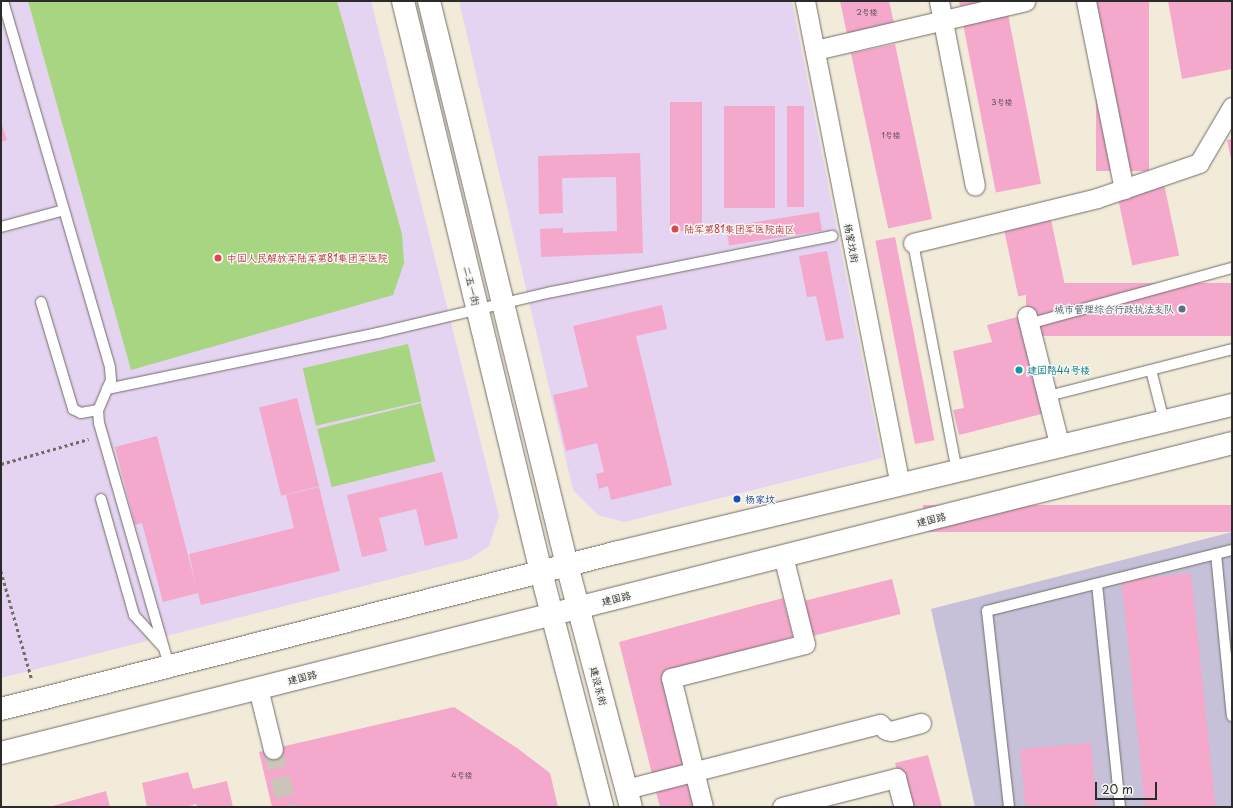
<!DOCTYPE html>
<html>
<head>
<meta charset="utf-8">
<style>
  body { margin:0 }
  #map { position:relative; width:1233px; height:808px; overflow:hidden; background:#f3ebda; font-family:"Playpen Sans","LXGW WenKai TC",sans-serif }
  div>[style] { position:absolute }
  .built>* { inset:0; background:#e4d3f1 }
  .industrial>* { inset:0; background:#c6c0d9 }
  .green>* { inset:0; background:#a8d581; transform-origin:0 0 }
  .building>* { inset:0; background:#f3a8cc; transform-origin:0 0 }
  .minor-tunnel>* { height:19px; margin-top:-9.5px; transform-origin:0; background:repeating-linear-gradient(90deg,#cbc5b7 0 19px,transparent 0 29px) }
  .path>* { height:2.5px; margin-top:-1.25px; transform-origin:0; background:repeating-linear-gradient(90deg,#716e68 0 3px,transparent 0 6px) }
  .roads { filter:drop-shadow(0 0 1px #716e68) drop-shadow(0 0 1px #716e68) }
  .service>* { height:10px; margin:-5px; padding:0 5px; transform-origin:5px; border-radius:5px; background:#fff }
  .minor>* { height:19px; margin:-9.5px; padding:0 9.5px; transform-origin:9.5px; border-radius:9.5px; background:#fff }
  .tertiary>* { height:22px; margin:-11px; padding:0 11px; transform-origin:11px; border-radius:11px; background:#fff }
  .secondary>* { height:22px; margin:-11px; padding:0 11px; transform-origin:11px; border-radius:11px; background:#fff }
  .primary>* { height:22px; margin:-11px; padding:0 11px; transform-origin:11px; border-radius:11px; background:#fff }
  .dots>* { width:11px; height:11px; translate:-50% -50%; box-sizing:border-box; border:2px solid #f6f6f2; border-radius:50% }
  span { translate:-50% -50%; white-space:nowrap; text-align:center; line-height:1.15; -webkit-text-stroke:3px #f6f6f2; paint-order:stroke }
  .number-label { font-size:8px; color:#5d4a53 }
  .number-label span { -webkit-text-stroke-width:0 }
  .health-label { font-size:10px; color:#be3a42 }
  .left { translate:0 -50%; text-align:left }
  .street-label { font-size:10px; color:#2b2b2b }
  .service-label { font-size:10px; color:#4e5e75 }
  .right { translate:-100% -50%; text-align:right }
  .culture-label { font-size:10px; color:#0d838f }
  .transit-label { font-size:10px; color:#164399 }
  .frame { position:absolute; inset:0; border:2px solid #2b2b2b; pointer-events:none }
  .scale { position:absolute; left:1095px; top:782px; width:62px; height:18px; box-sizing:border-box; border:2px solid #2b2b2b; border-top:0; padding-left:5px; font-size:12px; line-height:14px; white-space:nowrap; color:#2b2b2b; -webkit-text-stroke:3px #f6f6f2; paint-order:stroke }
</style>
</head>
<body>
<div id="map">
  <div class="built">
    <i style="clip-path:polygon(1px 1px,371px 1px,499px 516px,489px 546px,470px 559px,1px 678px)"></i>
    <i style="clip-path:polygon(459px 1px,792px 1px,882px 458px,624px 522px,598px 515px,573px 490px)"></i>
  </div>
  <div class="industrial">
    <i style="clip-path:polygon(1232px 532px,1232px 807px,975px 807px,931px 609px)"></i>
  </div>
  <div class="green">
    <i style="clip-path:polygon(28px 1px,337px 1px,402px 234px,404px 263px,393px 295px,131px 370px)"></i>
    <i style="left:408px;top:344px;width:59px;height:108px;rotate:77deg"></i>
    <i style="left:421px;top:403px;width:60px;height:107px;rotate:76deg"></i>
  </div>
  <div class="building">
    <i style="clip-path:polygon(840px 1px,889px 1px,894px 24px,847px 34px)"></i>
    <i style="clip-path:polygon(959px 1px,984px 1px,984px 2px,960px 6px)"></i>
    <i style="left:1096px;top:1px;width:53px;height:170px"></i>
    <i style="clip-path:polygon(1168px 1px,1232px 1px,1232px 69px,1182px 79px)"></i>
    <i style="left:1008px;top:14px;width:173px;height:46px;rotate:79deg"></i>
    <i style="left:895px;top:44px;width:179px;height:45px;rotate:78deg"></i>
    <i style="left:670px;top:102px;width:32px;height:129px"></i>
    <i style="left:724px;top:106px;width:51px;height:102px"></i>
    <i style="left:787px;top:106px;width:17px;height:101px"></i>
    <i style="clip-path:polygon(1px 122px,7px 140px,1px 142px)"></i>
    <i style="clip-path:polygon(1232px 139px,1232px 159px,1231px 159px,1227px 140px)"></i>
    <i style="clip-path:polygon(640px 153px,643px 253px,541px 257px,540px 229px,563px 228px,563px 233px,617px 231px,616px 177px,562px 178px,563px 213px,539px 214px,538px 156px)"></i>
    <i style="left:1164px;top:184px;width:73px;height:48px;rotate:78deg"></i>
    <i style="left:819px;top:212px;width:19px;height:94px;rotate:81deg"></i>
    <i style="left:1050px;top:215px;width:73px;height:48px;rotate:78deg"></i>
    <i style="left:895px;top:237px;width:207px;height:20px;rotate:79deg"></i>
    <i style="clip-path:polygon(827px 251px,844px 338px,826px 341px,816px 296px,807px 297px,799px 256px)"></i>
    <i style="left:1232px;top:283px;width:53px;height:206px;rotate:90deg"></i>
    <i style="clip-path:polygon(662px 305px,667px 329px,636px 336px,672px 485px,611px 500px,608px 486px,599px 489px,596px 474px,604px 472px,597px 443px,566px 451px,553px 395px,588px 387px,573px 326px)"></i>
    <i style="clip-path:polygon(1025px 315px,1049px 412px,959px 435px,953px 410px,964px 408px,953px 351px,992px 342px,987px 325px)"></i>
    <i style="left:297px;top:398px;width:91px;height:39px;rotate:76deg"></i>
    <i style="clip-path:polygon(157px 436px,196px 586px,189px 554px,294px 528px,286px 495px,319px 487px,340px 571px,201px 605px,198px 593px,163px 602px,142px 523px,135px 525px,115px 447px)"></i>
    <i style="clip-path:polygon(442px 472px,458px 538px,425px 546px,416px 509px,379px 518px,387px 551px,362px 557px,347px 495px)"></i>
    <i style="left:1232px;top:505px;width:27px;height:309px;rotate:90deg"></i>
    <i style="left:1191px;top:573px;width:235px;height:70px;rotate:84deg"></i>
    <i style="left:892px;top:579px;width:36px;height:95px;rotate:76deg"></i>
    <i style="clip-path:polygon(783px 598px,793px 637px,665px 672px,689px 769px,653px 778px,619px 642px)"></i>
    <i style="clip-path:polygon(454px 707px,517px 748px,550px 773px,558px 807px,272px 807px,259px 752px)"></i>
    <i style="left:1091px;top:743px;width:64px;height:71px;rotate:85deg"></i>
    <i style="clip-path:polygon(928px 755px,942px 807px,906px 807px,895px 763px)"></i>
    <i style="clip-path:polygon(188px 772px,193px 789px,227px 781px,233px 807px,197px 807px,196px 804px,186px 807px,147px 807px,142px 783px)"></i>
    <i style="clip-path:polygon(693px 783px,699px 807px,660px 807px,656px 792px)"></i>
    <i style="clip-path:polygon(106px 791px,110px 807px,49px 807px)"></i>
  </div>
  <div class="minor-tunnel">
    <i style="left:273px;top:749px;width:60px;rotate:76.4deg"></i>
  </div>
  <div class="path">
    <i style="left:1px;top:464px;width:91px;rotate:-15.9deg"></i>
    <i style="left:1px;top:571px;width:113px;rotate:74.1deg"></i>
  </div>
  <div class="roads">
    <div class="service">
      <i style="left:3px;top:1px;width:382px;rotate:73.7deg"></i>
      <i style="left:110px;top:368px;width:12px;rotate:85deg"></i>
      <i style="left:111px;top:380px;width:33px;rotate:113deg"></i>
      <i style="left:98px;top:410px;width:13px;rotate:86deg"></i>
      <i style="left:99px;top:423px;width:253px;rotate:73.9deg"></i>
      <i style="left:1px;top:227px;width:65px;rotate:-15.1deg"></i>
      <i style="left:913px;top:243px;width:232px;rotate:79.1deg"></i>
      <i style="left:41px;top:302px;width:112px;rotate:73.3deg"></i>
      <i style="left:73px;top:409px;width:9px;rotate:27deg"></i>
      <i style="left:81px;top:413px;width:17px;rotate:-10deg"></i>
      <i style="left:1039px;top:321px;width:200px;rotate:-15.4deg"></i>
      <i style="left:1151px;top:370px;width:53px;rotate:75.7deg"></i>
      <i style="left:107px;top:389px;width:277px;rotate:-11.7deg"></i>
      <i style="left:378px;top:333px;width:179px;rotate:-13.3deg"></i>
      <i style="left:552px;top:292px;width:286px;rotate:-11.3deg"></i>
      <i style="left:1056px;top:394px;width:182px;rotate:-14.3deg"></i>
      <i style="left:101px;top:499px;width:121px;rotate:74.1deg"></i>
      <i style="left:134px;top:615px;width:42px;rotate:47.9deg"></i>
      <i style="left:1216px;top:554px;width:163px;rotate:84.4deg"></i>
      <i style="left:1097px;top:584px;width:224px;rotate:84.1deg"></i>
      <i style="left:1009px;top:807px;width:197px;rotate:-96.4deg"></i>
      <i style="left:987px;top:611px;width:252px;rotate:-14deg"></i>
    </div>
    <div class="minor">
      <i style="left:805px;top:1px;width:493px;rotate:78.9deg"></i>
      <i style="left:939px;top:1px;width:188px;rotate:79deg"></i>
      <i style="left:1086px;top:1px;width:192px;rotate:78.6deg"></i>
      <i style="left:815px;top:50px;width:216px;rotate:-13.1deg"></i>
      <i style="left:913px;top:243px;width:189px;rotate:-13.7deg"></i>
      <i style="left:1097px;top:198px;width:108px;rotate:-18.9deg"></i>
      <i style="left:1199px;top:163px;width:65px;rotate:-59.5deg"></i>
      <i style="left:1027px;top:316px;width:135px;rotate:75.9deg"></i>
      <i style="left:258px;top:688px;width:63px;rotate:76.2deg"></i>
      <i style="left:626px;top:789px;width:262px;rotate:-14.4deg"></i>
      <i style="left:880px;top:724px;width:8px;rotate:45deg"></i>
      <i style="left:886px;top:730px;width:5px;rotate:11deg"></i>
      <i style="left:891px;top:731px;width:31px;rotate:-15deg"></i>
      <i style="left:703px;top:807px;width:133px;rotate:-103.9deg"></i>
      <i style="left:671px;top:678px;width:138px;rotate:-14.2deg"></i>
      <i style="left:805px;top:644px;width:91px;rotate:-104deg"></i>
      <i style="left:782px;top:807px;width:118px;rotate:-14.3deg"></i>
      <i style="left:896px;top:778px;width:30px;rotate:75deg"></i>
    </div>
    <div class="tertiary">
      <i style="left:403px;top:1px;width:587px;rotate:76.41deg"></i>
      <i style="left:429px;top:1px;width:581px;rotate:76.25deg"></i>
    </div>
    <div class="secondary">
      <i style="left:567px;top:565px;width:250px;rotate:75.2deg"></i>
      <i style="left:541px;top:572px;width:243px;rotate:75.4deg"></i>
    </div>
    <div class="primary">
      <i style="left:1px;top:709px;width:634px;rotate:-14.26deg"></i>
      <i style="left:615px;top:553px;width:635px;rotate:-13.49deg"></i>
      <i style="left:1px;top:753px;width:1269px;rotate:-14.13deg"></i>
    </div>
  </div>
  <div class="dots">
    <i style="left:675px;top:229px;background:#e0444e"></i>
    <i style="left:218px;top:258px;background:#e0444e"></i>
    <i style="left:1182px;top:309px;background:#5c6f8a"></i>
    <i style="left:1019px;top:370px;background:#0f9aa8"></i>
    <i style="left:737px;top:499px;background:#1a4fb4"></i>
  </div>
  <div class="number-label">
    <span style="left:867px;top:13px">2号楼</span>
    <span style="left:1002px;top:103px">3号楼</span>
    <span style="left:891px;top:136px">1号楼</span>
    <span style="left:462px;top:776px">4号楼</span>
  </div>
  <div class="health-label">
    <span class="left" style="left:684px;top:229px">陆军第81集团军医院南区</span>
    <span class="left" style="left:227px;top:258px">中国人民解放军陆军第81集团军医院</span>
  </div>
  <div class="street-label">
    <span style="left:852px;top:243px;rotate:79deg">杨家坟街</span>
    <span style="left:472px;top:286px;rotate:76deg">二五一街</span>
    <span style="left:931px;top:519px;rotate:-14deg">建国路</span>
    <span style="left:616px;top:598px;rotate:-14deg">建国路</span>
    <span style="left:302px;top:677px;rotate:-14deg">建国路</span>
    <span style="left:599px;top:686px;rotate:75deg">建设东街</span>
  </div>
  <div class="service-label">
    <span class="right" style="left:1174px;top:309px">城市管理综合行政执法支队</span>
  </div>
  <div class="culture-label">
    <span class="left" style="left:1027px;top:370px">建国路44号楼</span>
  </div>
  <div class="transit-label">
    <span class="left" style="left:745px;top:499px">杨家坟</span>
  </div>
  <div class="frame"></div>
  <div class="scale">20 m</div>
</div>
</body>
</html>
